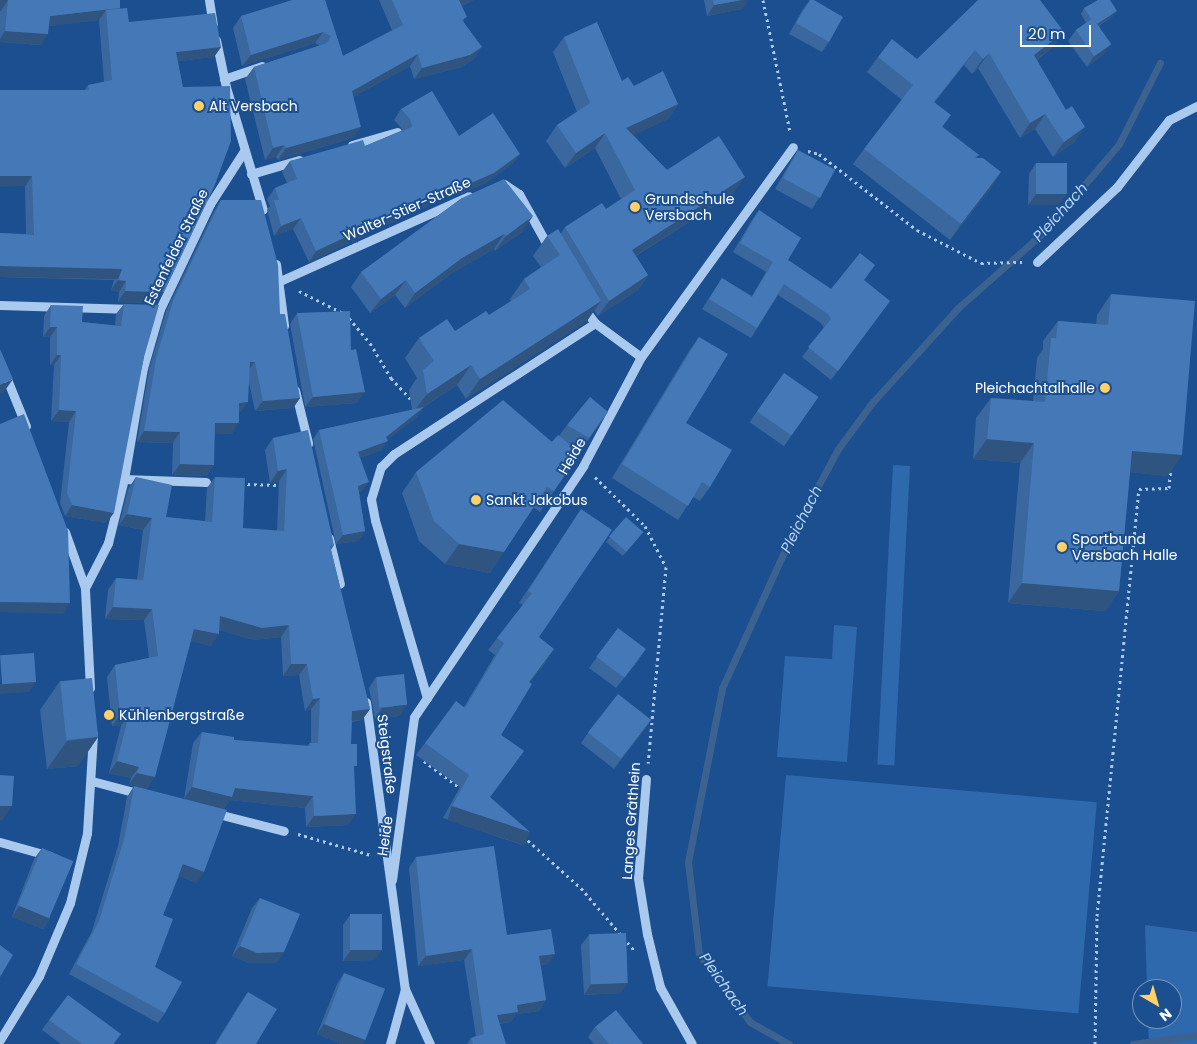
<!DOCTYPE html>
<html>
<head>
<meta charset="utf-8">
<style>
  body { margin:0 }
  #map { position:relative; width:1197px; height:1044px; overflow:hidden; background:#1b4f8f; font-family:Poppins,sans-serif }
  div>[style] { position:absolute }
  .green>* { inset:0; background:#2e69ad; transform-origin:0 0 }
  .stream>* { height:7px; margin:-3.5px; padding:0 3.5px; transform-origin:3.5px; border-radius:3.5px; background:#3c6290 }
  .path>* { height:3px; margin-top:-1.5px; transform-origin:0; background:repeating-linear-gradient(90deg,#a9c9ee 0 2.5px,transparent 0 6.5px) }
  .minor>* { height:9px; margin:-4.5px; padding:0 4.5px; transform-origin:4.5px; border-radius:4.5px; background:#a9c9ee }
  .wall>* { inset:0; background:#3a679d; transform-origin:0 0 }
  .shaded-wall>* { inset:0; background:#305480; transform-origin:0 0 }
  .building>* { inset:0; background:#4478b7; transform-origin:0 0 }
  .dots>* { width:14px; height:14px; translate:-50% -50%; box-sizing:border-box; border:2px solid #1b4f8f; border-radius:50% }
  span { translate:-50% -50%; white-space:nowrap; text-align:center; line-height:1.15; -webkit-text-stroke:4px #1b4f8f; paint-order:stroke }
  .poi-label { font-size:14px; color:#fff }
  .left { translate:0 -50%; text-align:left }
  .right { translate:-100% -50%; text-align:right }
  .street-label { font-size:14px; color:#fff }
  .water-label { font-size:15px; color:#b5d3f5; font-style:italic }
  .north { position:absolute; left:1132px; top:979px; width:50px; height:50px; box-sizing:border-box; background:#1b4f8f; border:1px solid #7695bc; border-radius:50%; rotate:142deg; font-size:14px; font-weight:700; line-height:20px; text-align:center; color:#fff }
  .north::after { content:''; display:block; margin:auto; width:18px; height:22px; background:#ffd166; clip-path:polygon(50% 0,100% 100%,50% 72%,0 100%) }
  .scale { position:absolute; left:1020px; top:25px; width:71px; height:22px; box-sizing:border-box; border:2px solid #fff; border-top:0; padding-left:6px; font-size:15px; line-height:18px; white-space:nowrap; color:#fff; -webkit-text-stroke:4px #1b4f8f; paint-order:stroke }
</style>
</head>
<body>
<div id="map">
  <div class="green">
    <i style="left:893px;top:465px;width:17px;height:300px;rotate:3deg"></i>
    <i style="clip-path:polygon(834px 625px,857px 627px,847px 762px,777px 757px,785px 656px,832px 659px)"></i>
    <i style="left:786px;top:775px;width:312px;height:212px;rotate:5deg"></i>
    <i style="clip-path:polygon(1145px 925px,1197px 932px,1197px 1044px,1149px 1044px,1148px 1019px,1172px 1019px,1172px 989px,1147px 989px)"></i>
  </div>
  <div class="stream">
    <i style="left:789px;top:1044px;width:45px;rotate:-150.6deg"></i>
    <i style="left:750px;top:1022px;width:85px;rotate:-126.9deg"></i>
    <i style="left:699px;top:954px;width:93px;rotate:-96.8deg"></i>
    <i style="left:688px;top:862px;width:177px;rotate:-78.9deg"></i>
    <i style="left:722px;top:688px;width:171px;rotate:-65.5deg"></i>
    <i style="left:793px;top:532px;width:94px;rotate:-61.5deg"></i>
    <i style="left:838px;top:449px;width:56px;rotate:-53.7deg"></i>
    <i style="left:871px;top:404px;width:130px;rotate:-47.8deg"></i>
    <i style="left:958px;top:308px;width:116px;rotate:-41.5deg"></i>
    <i style="left:1045px;top:231px;width:114px;rotate:-49.6deg"></i>
    <i style="left:1119px;top:144px;width:91px;rotate:-63.2deg"></i>
    <i style="left:1133px;top:1044px;width:65px;rotate:-8deg"></i>
  </div>
  <div class="path">
    <i style="left:763px;top:0;width:135px;rotate:78.4deg"></i>
    <i style="left:808px;top:151px;width:11px;rotate:15deg"></i>
    <i style="left:819px;top:154px;width:124px;rotate:37.8deg"></i>
    <i style="left:917px;top:230px;width:72px;rotate:27.3deg"></i>
    <i style="left:981px;top:263px;width:41px;rotate:-1.4deg"></i>
    <i style="left:299px;top:291px;width:51px;rotate:26.6deg"></i>
    <i style="left:349px;top:318px;width:33px;rotate:50deg"></i>
    <i style="left:370px;top:343px;width:41px;rotate:59deg"></i>
    <i style="left:391px;top:378px;width:33px;rotate:47deg"></i>
    <i style="left:595px;top:477px;width:70px;rotate:44.4deg"></i>
    <i style="left:645px;top:526px;width:46px;rotate:62.9deg"></i>
    <i style="left:666px;top:567px;width:197px;rotate:95.2deg"></i>
    <i style="left:241px;top:484px;width:41px;rotate:1.4deg"></i>
    <i style="left:424px;top:761px;width:49px;rotate:36.6deg"></i>
    <i style="left:298px;top:834px;width:76px;rotate:16deg"></i>
    <i style="left:523px;top:836px;width:78px;rotate:41.9deg"></i>
    <i style="left:581px;top:888px;width:82px;rotate:49.5deg"></i>
    <i style="left:1095px;top:1044px;width:128px;rotate:-89.1deg"></i>
    <i style="left:1097px;top:916px;width:429px;rotate:-84.4deg"></i>
    <i style="left:1139px;top:489px;width:30px;rotate:-2deg"></i>
    <i style="left:1169px;top:488px;width:22px;rotate:-85deg"></i>
  </div>
  <div class="minor">
    <i style="left:209px;top:0;width:24px;rotate:81deg"></i>
    <i style="left:216px;top:40px;width:48px;rotate:78deg"></i>
    <i style="left:226px;top:87px;width:128px;rotate:73.3deg"></i>
    <i style="left:224px;top:79px;width:40px;rotate:-18.9deg"></i>
    <i style="left:352px;top:145px;width:47px;rotate:-16.1deg"></i>
    <i style="left:251px;top:174px;width:50px;rotate:-16.3deg"></i>
    <i style="left:504px;top:184px;width:18px;rotate:34deg"></i>
    <i style="left:519px;top:194px;width:64px;rotate:61deg"></i>
    <i style="left:1037px;top:262px;width:110px;rotate:-43.2deg"></i>
    <i style="left:1117px;top:187px;width:85px;rotate:-52.2deg"></i>
    <i style="left:1169px;top:120px;width:31px;rotate:-27deg"></i>
    <i style="left:276px;top:264px;width:62px;rotate:82.5deg"></i>
    <i style="left:280px;top:281px;width:207px;rotate:-24.2deg"></i>
    <i style="left:0;top:305px;width:132px;rotate:1.7deg"></i>
    <i style="left:583px;top:307px;width:20px;rotate:53deg"></i>
    <i style="left:595px;top:323px;width:57px;rotate:36.5deg"></i>
    <i style="left:0;top:362px;width:69px;rotate:67.9deg"></i>
    <i style="left:295px;top:390px;width:55px;rotate:76.2deg"></i>
    <i style="left:124px;top:479px;width:82px;rotate:2.1deg"></i>
    <i style="left:65px;top:532px;width:59px;rotate:70.3deg"></i>
    <i style="left:329px;top:538px;width:47px;rotate:76.6deg"></i>
    <i style="left:90px;top:688px;width:100px;rotate:-92.9deg"></i>
    <i style="left:85px;top:588px;width:51px;rotate:-62.9deg"></i>
    <i style="left:108px;top:543px;width:66px;rotate:-76deg"></i>
    <i style="left:124px;top:479px;width:113px;rotate:-80.3deg"></i>
    <i style="left:143px;top:368px;width:61px;rotate:-73.9deg"></i>
    <i style="left:160px;top:309px;width:116px;rotate:-64.5deg"></i>
    <i style="left:210px;top:204px;width:63px;rotate:-57.3deg"></i>
    <i style="left:427px;top:698px;width:185px;rotate:-106.3deg"></i>
    <i style="left:375px;top:520px;width:21px;rotate:-101deg"></i>
    <i style="left:371px;top:499px;width:34px;rotate:-73deg"></i>
    <i style="left:381px;top:467px;width:18px;rotate:-45deg"></i>
    <i style="left:394px;top:454px;width:240px;rotate:-33.1deg"></i>
    <i style="left:366px;top:702px;width:290px;rotate:82.3deg"></i>
    <i style="left:405px;top:989px;width:60px;rotate:65.6deg"></i>
    <i style="left:646px;top:779px;width:99px;rotate:94.6deg"></i>
    <i style="left:638px;top:878px;width:57px;rotate:80.9deg"></i>
    <i style="left:647px;top:934px;width:55px;rotate:76.2deg"></i>
    <i style="left:660px;top:987px;width:65px;rotate:60.7deg"></i>
    <i style="left:92px;top:781px;width:51px;rotate:14.9deg"></i>
    <i style="left:214px;top:813px;width:72px;rotate:14.4deg"></i>
    <i style="left:0;top:842px;width:52px;rotate:15.6deg"></i>
    <i style="left:392px;top:880px;width:164px;rotate:-82.3deg"></i>
    <i style="left:414px;top:717px;width:303px;rotate:-56deg"></i>
    <i style="left:583px;top:466px;width:123px;rotate:-62deg"></i>
    <i style="left:641px;top:357px;width:259px;rotate:-54.1deg"></i>
    <i style="left:0;top:1040px;width:75px;rotate:-58.6deg"></i>
    <i style="left:39px;top:976px;width:79px;rotate:-67deg"></i>
    <i style="left:70px;top:903px;width:72px;rotate:-76.3deg"></i>
    <i style="left:87px;top:833px;width:99px;rotate:-86.5deg"></i>
    <i style="left:390px;top:1044px;width:57px;rotate:-74.7deg"></i>
  </div>
  <div class="wall">
    <i style="clip-path:polygon(0 0,120px 8px,129px 22px,221px 47px,214px 57px,178px 61px,156px 303px,118px 302px,119px 292px,111px 290px,114px 280px,0 277px,0 233px,26px 234px,25px 186px,88px 85px,104px 82px,99px 20px,49px 26px,41px 45px,0 42px)"></i>
    <i style="clip-path:polygon(325px 0,343px 56px,392px 30px,379px 0,473px 0,472px 1px,462px 6px,464px 22px,474px 59px,462px 67px,414px 79px,410px 66px,353px 97px,353px 138px,278px 160px,276px 157px,265px 160px,245px 79px,254px 67px,320px 46px,315px 43px,242px 66px,233px 28px,241px 16px)"></i>
    <i style="clip-path:polygon(704px 0,748px 0,742px 9px,707px 16px)"></i>
    <i style="clip-path:polygon(810px 0,829px 42px,822px 52px,789px 34px,803px 9px)"></i>
    <i style="clip-path:polygon(1084px 8px,1113px 16px,1099px 26px,1104px 54px,1087px 67px,1068px 41px,1076px 30px,1086px 23px,1081px 14px)"></i>
    <i style="clip-path:polygon(1064px 32px,1053px 47px,1037px 60px,1075px 142px,1053px 157px,1035px 129px,1020px 138px,978px 68px,972px 74px,964px 65px,935px 102px,943px 127px,979px 155px,976px 158px,991px 188px,950px 240px,853px 164px,864px 149px,902px 100px,867px 72px,878px 57px,917px 59px)"></i>
    <i style="clip-path:polygon(564px 37px,622px 81px,678px 104px,668px 119px,633px 135px,667px 170px,734px 193px,636px 256px,648px 275px,638px 290px,598px 316px,594px 310px,587px 321px,466px 399px,457px 385px,422px 408px,417px 417px,387px 440px,381px 450px,360px 458px,362px 491px,359px 492px,365px 531px,358px 541px,336px 544px,313px 439px,319px 430px,412px 410px,409px 390px,417px 378px,405px 358px,419px 338px,455px 331px,489px 315px,511px 301px,510px 299px,524px 279px,541px 267px,533px 256px,547px 236px,561px 233px,565px 227px,606px 209px,621px 199px,595px 148px,565px 168px,546px 141px,557px 125px,577px 112px,553px 52px)"></i>
    <i style="clip-path:polygon(401px 109px,459px 136px,520px 154px,512px 164px,486px 183px,461px 194px,459px 191px,309px 262px,293px 229px,274px 236px,267px 210px,270px 206px,267px 199px,275px 188px,287px 183px,282px 172px,290px 161px,365px 146px,403px 130px,394px 120px)"></i>
    <i style="clip-path:polygon(798px 150px,819px 198px,812px 209px,775px 189px,791px 161px)"></i>
    <i style="clip-path:polygon(1036px 163px,1059px 205px,1028px 205px,1029px 174px)"></i>
    <i style="clip-path:polygon(462px 198px,523px 231px,495px 251px,494px 249px,452px 273px,405px 308px,395px 295px,370px 313px,351px 287px,361px 272px)"></i>
    <i style="clip-path:polygon(221px 200px,280px 314px,300px 398px,293px 408px,255px 411px,249px 383px,241px 412px,239px 412px,232px 434px,215px 433px,207px 476px,172px 475px,173px 443px,137px 442px,149px 369px,166px 311px,214px 211px)"></i>
    <i style="clip-path:polygon(759px 210px,788px 260px,831px 289px,864px 281px,890px 301px,831px 380px,802px 357px,824px 328px,821px 323px,778px 295px,751px 338px,702px 309px,722px 278px,752px 296px,766px 272px,733px 252px,752px 220px)"></i>
    <i style="clip-path:polygon(1111px 294px,1168px 476px,1130px 472px,1119px 591px,1105px 611px,1008px 603px,1020px 463px,973px 459px,976px 418px,991px 398px,1033px 401px,1037px 358px,1043px 349px,1043px 341px,1058px 321px,1096px 324px,1097px 315px)"></i>
    <i style="clip-path:polygon(124px 304px,144px 357px,106px 523px,65px 516px,60px 503px,69px 422px,51px 421px,54px 365px,50px 365px,50px 337px,43px 337px,44px 316px,51px 305px,82px 322px,115px 326px,116px 314px)"></i>
    <i style="clip-path:polygon(297px 313px,351px 350px,357px 403px,305px 407px,290px 324px)"></i>
    <i style="clip-path:polygon(699px 337px,686px 423px,710px 487px,700px 501px,693px 497px,678px 520px,612px 478px,689px 351px)"></i>
    <i style="left:784px;top:373px;width:42px;height:60px;rotate:35deg"></i>
    <i style="clip-path:polygon(567px 425px,594px 432px,579px 453px,554px 491px,540px 512px,533px 507px,490px 573px,445px 564px,419px 541px,402px 493px,416px 472px,552px 442px,559px 436px)"></i>
    <i style="clip-path:polygon(273px 438px,334px 545px,331px 550px,370px 709px,362px 720px,352px 722px,351px 744px,354px 770px,348px 825px,306px 827px,305px 808px,230px 800px,224px 809px,184px 799px,193px 743px,202px 732px,234px 740px,307px 746px,310px 743px,311px 743px,311px 709px,305px 711px,299px 675px,283px 676px,281px 637px,254px 640px,219px 630px,211px 646px,191px 641px,147px 789px,129px 784px,131px 778px,109px 773px,121px 726px,112px 726px,107px 677px,115px 665px,149px 658px,144px 620px,105px 619px,108px 590px,116px 578px,137px 580px,143px 530px,119px 525px,128px 489px,136px 477px,166px 517px,205px 521px,207px 488px,215px 477px,243px 528px,277px 531px,279px 481px,270px 483px,265px 450px)"></i>
    <i style="clip-path:polygon(581px 509px,539px 637px,546px 662px,530px 682px,501px 735px,524px 751px,490px 797px,522px 845px,443px 818px,460px 787px,416px 755px,425px 743px,464px 707px,495px 655px,488px 650px,523px 605px,519px 603px)"></i>
    <i style="clip-path:polygon(643px 532px,623px 556px,606px 542px,610px 537px)"></i>
    <i style="clip-path:polygon(597px 657px,639px 660px,616px 688px,589px 668px)"></i>
    <i style="clip-path:polygon(376px 677px,400px 716px,375px 719px,369px 688px)"></i>
    <i style="clip-path:polygon(60px 681px,98px 737px,78px 766px,47px 769px,40px 710px)"></i>
    <i style="clip-path:polygon(651px 720px,614px 769px,581px 743px,588px 733px)"></i>
    <i style="clip-path:polygon(134px 786px,197px 883px,179px 876px,163px 915px,155px 967px,165px 1013px,158px 1023px,69px 974px,92px 931px,118px 846px,127px 797px)"></i>
    <i style="clip-path:polygon(42px 848px,50px 918px,43px 929px,12px 917px,34px 859px)"></i>
    <i style="clip-path:polygon(416px 857px,507px 935px,548px 964px,541px 965px,546px 1000px,539px 1011px,516px 1014px,511px 1022px,499px 1024px,506px 1044px,467px 1044px,471px 1038px,476px 1036px,464px 960px,418px 966px,409px 868px)"></i>
    <i style="clip-path:polygon(260px 898px,284px 952px,276px 963px,249px 963px,232px 956px,252px 908px)"></i>
    <i style="clip-path:polygon(350px 915px,375px 960px,343px 961px,343px 925px)"></i>
    <i style="clip-path:polygon(589px 935px,621px 993px,584px 995px,581px 945px)"></i>
    <i style="clip-path:polygon(344px 973px,365px 1040px,362px 1044px,341px 1044px,317px 1034px,337px 984px)"></i>
    <i style="clip-path:polygon(248px 992px,256px 1044px,215px 1044px,241px 1002px)"></i>
    <i style="clip-path:polygon(49px 1020px,121px 1034px,114px 1044px,61px 1044px,42px 1030px)"></i>
    <i style="clip-path:polygon(595px 1027px,643px 1044px,594px 1044px,588px 1037px)"></i>
  </div>
  <div class="shaded-wall">
    <i style="clip-path:polygon(0 0,8px 0,1px 11px,0 11px)"></i>
    <i style="clip-path:polygon(459px 0,473px 0,472px 1px,451px 11px)"></i>
    <i style="clip-path:polygon(742px 0,748px 0,742px 9px,707px 16px,714px 5px)"></i>
    <i style="clip-path:polygon(120px 8px,106px 10px,99px 20px,42px 27px,50px 16px)"></i>
    <i style="clip-path:polygon(1117px 11px,1113px 16px,1091px 30px,1095px 25px)"></i>
    <i style="clip-path:polygon(5px 31px,48px 34px,41px 45px,0 42px,0 39px)"></i>
    <i style="clip-path:polygon(323px 32px,315px 43px,242px 66px,251px 55px)"></i>
    <i style="clip-path:polygon(1064px 32px,1053px 47px,1023px 70px,1034px 55px)"></i>
    <i style="clip-path:polygon(1111px 44px,1104px 54px,1087px 67px,1094px 56px)"></i>
    <i style="clip-path:polygon(221px 47px,214px 57px,169px 62px,176px 52px)"></i>
    <i style="clip-path:polygon(482px 47px,474px 59px,462px 67px,414px 79px,422px 68px)"></i>
    <i style="clip-path:polygon(975px 50px,964px 65px,923px 117px,934px 102px)"></i>
    <i style="clip-path:polygon(989px 53px,978px 68px,972px 74px,983px 59px)"></i>
    <i style="clip-path:polygon(418px 54px,410px 66px,344px 102px,352px 91px)"></i>
    <i style="clip-path:polygon(678px 104px,668px 119px,616px 144px,626px 128px)"></i>
    <i style="clip-path:polygon(1045px 114px,1035px 129px,1020px 138px,1030px 123px)"></i>
    <i style="clip-path:polygon(361px 127px,353px 138px,278px 160px,286px 148px)"></i>
    <i style="clip-path:polygon(1085px 127px,1075px 142px,1053px 157px,1064px 142px)"></i>
    <i style="clip-path:polygon(605px 133px,595px 148px,565px 168px,576px 153px)"></i>
    <i style="clip-path:polygon(284px 145px,276px 157px,265px 160px,273px 148px)"></i>
    <i style="clip-path:polygon(520px 154px,512px 164px,486px 183px,461px 194px,469px 184px)"></i>
    <i style="clip-path:polygon(1001px 172px,991px 188px,950px 240px,961px 224px)"></i>
    <i style="clip-path:polygon(0 176px,32px 176px,25px 186px,0 187px)"></i>
    <i style="clip-path:polygon(745px 177px,734px 193px,621px 265px,632px 250px)"></i>
    <i style="clip-path:polygon(467px 180px,459px 191px,309px 262px,316px 251px)"></i>
    <i style="clip-path:polygon(1036px 194px,1067px 194px,1059px 205px,1028px 205px)"></i>
    <i style="clip-path:polygon(533px 216px,523px 231px,495px 251px,506px 236px)"></i>
    <i style="clip-path:polygon(301px 218px,293px 229px,274px 236px,281px 226px)"></i>
    <i style="clip-path:polygon(504px 234px,494px 249px,452px 273px,405px 308px,415px 293px,462px 258px)"></i>
    <i style="left:0;top:266px;width:122px;height:11px;rotate:1deg"></i>
    <i style="clip-path:polygon(648px 275px,638px 290px,598px 316px,609px 301px)"></i>
    <i style="clip-path:polygon(118px 280px,126px 281px,119px 292px,111px 290px)"></i>
    <i style="clip-path:polygon(406px 280px,395px 295px,370px 313px,381px 299px)"></i>
    <i style="clip-path:polygon(125px 291px,164px 292px,156px 303px,118px 302px)"></i>
    <i style="clip-path:polygon(601px 301px,587px 321px,466px 399px,480px 379px)"></i>
    <i style="clip-path:polygon(50px 327px,57px 327px,50px 337px,43px 337px)"></i>
    <i style="clip-path:polygon(57px 355px,61px 355px,54px 365px,50px 365px)"></i>
    <i style="clip-path:polygon(250px 362px,255px 362px,247px 372px)"></i>
    <i style="clip-path:polygon(471px 365px,457px 385px,412px 414px,427px 394px)"></i>
    <i style="clip-path:polygon(13px 379px,4px 392px,0 394px,0 385px)"></i>
    <i style="clip-path:polygon(365px 392px,357px 403px,305px 407px,313px 397px)"></i>
    <i style="clip-path:polygon(300px 398px,293px 408px,255px 411px,263px 401px)"></i>
    <i style="clip-path:polygon(248px 402px,241px 412px,232px 413px,239px 403px)"></i>
    <i style="clip-path:polygon(424px 407px,417px 417px,385px 442px,388px 441px,381px 450px,352px 461px,358px 452px,386px 437px)"></i>
    <i style="clip-path:polygon(59px 410px,76px 411px,69px 422px,51px 421px)"></i>
    <i style="clip-path:polygon(608px 412px,594px 432px,575px 458px,589px 438px)"></i>
    <i style="clip-path:polygon(215px 423px,239px 423px,232px 434px,208px 433px)"></i>
    <i style="clip-path:polygon(144px 431px,180px 432px,173px 443px,137px 442px)"></i>
    <i style="clip-path:polygon(987px 439px,1034px 443px,1020px 463px,973px 459px)"></i>
    <i style="clip-path:polygon(1132px 451px,1182px 455px,1168px 476px,1118px 471px)"></i>
    <i style="clip-path:polygon(180px 464px,214px 465px,207px 476px,172px 475px)"></i>
    <i style="clip-path:polygon(287px 469px,279px 481px,270px 483px,278px 471px)"></i>
    <i style="clip-path:polygon(369px 482px,362px 491px,351px 495px,358px 486px)"></i>
    <i style="clip-path:polygon(72px 505px,114px 513px,106px 523px,65px 516px)"></i>
    <i style="clip-path:polygon(127px 514px,152px 518px,143px 530px,119px 525px)"></i>
    <i style="clip-path:polygon(365px 531px,358px 541px,336px 544px,343px 535px)"></i>
    <i style="clip-path:polygon(459px 544px,504px 552px,490px 573px,445px 564px)"></i>
    <i style="clip-path:polygon(1022px 583px,1119px 591px,1105px 611px,1008px 603px)"></i>
    <i style="clip-path:polygon(0 602px,70px 603px,63px 614px,0 612px)"></i>
    <i style="clip-path:polygon(113px 607px,152px 609px,144px 620px,105px 619px)"></i>
    <i style="clip-path:polygon(220px 616px,289px 625px,281px 637px,254px 640px,211px 628px)"></i>
    <i style="clip-path:polygon(194px 629px,219px 634px,211px 646px,186px 640px)"></i>
    <i style="clip-path:polygon(554px 649px,546px 662px,520px 694px,529px 682px)"></i>
    <i style="clip-path:polygon(646px 649px,639px 660px,616px 688px,624px 678px)"></i>
    <i style="clip-path:polygon(291px 664px,307px 664px,299px 675px,283px 676px)"></i>
    <i style="clip-path:polygon(36px 682px,29px 692px,0 694px,0 684px)"></i>
    <i style="clip-path:polygon(320px 698px,311px 709px,305px 711px,313px 699px)"></i>
    <i style="clip-path:polygon(407px 705px,400px 716px,375px 719px,382px 708px)"></i>
    <i style="clip-path:polygon(370px 709px,362px 720px,344px 722px,352px 711px)"></i>
    <i style="clip-path:polygon(129px 714px,121px 726px,112px 726px,120px 715px)"></i>
    <i style="clip-path:polygon(651px 720px,644px 731px,614px 769px,622px 759px)"></i>
    <i style="clip-path:polygon(98px 737px,78px 766px,47px 769px,67px 741px)"></i>
    <i style="clip-path:polygon(117px 761px,139px 767px,131px 778px,109px 773px)"></i>
    <i style="clip-path:polygon(137px 773px,155px 777px,147px 789px,129px 784px)"></i>
    <i style="clip-path:polygon(192px 787px,235px 788px,313px 796px,305px 808px,230px 800px,224px 809px,184px 799px)"></i>
    <i style="clip-path:polygon(0 806px,12px 806px,2px 821px,0 820px)"></i>
    <i style="left:452px;top:806px;width:82px;height:15px;rotate:18deg"></i>
    <i style="clip-path:polygon(356px 814px,348px 825px,306px 827px,314px 816px)"></i>
    <i style="clip-path:polygon(183px 864px,204px 872px,197px 883px,176px 875px)"></i>
    <i style="clip-path:polygon(19px 906px,50px 918px,43px 929px,12px 917px)"></i>
    <i style="clip-path:polygon(240px 946px,284px 952px,276px 963px,249px 963px,232px 956px)"></i>
    <i style="clip-path:polygon(472px 949px,464px 960px,418px 966px,426px 956px)"></i>
    <i style="clip-path:polygon(351px 950px,382px 950px,375px 960px,343px 961px)"></i>
    <i style="clip-path:polygon(555px 954px,548px 964px,532px 966px,539px 956px)"></i>
    <i style="clip-path:polygon(628px 983px,621px 993px,584px 995px,591px 984px)"></i>
    <i style="clip-path:polygon(546px 1000px,539px 1011px,516px 1014px,511px 1022px,489px 1025px,497px 1015px,517px 1005px)"></i>
    <i style="clip-path:polygon(324px 1024px,365px 1040px,362px 1044px,341px 1044px,317px 1034px)"></i>
  </div>
  <div class="building">
    <i style="clip-path:polygon(5px 0,120px 0,120px 8px,50px 16px,48px 34px,5px 31px,8px 0)"></i>
    <i style="clip-path:polygon(292px 0,325px 0,343px 56px,403px 25px,392px 0,459px 0,467px 17px,462px 20px,482px 47px,470px 55px,422px 68px,418px 54px,352px 91px,361px 127px,286px 148px,284px 145px,273px 148px,254px 67px,327px 43px,331px 36px,323px 32px,251px 55px,241px 16px)"></i>
    <i style="clip-path:polygon(713px 0,742px 0,714px 5px)"></i>
    <i style="clip-path:polygon(810px 0,814px 0,843px 17px,829px 42px,796px 23px)"></i>
    <i style="clip-path:polygon(978px 0,1040px 0,1064px 32px,1034px 55px,1066px 110px,1072px 106px,1085px 127px,1064px 142px,1045px 114px,1030px 123px,989px 53px,983px 59px,975px 50px,934px 102px,951px 115px,942px 127px,979px 155px,974px 158px,983px 158px,1001px 172px,961px 224px,864px 149px,913px 85px,878px 57px,892px 39px,917px 59px)"></i>
    <i style="clip-path:polygon(1098px 0,1110px 0,1117px 11px,1097px 24px,1093px 18px,1091px 19px,1084px 8px)"></i>
    <i style="clip-path:polygon(127px 8px,129px 22px,215px 13px,221px 47px,176px 52px,183px 87px,230px 86px,231px 141px,214px 187px,164px 292px,125px 291px,126px 281px,118px 280px,122px 269px,0 266px,0 233px,34px 235px,32px 176px,0 176px,0 90px,89px 90px,88px 85px,112px 80px,106px 10px)"></i>
    <i style="left:1093px;top:18px;width:32px;height:21px;rotate:55deg"></i>
    <i style="clip-path:polygon(597px 22px,622px 81px,628px 77px,634px 86px,663px 71px,678px 104px,626px 128px,667px 170px,719px 136px,745px 177px,632px 250px,648px 275px,609px 301px,565px 227px,602px 203px,606px 209px,635px 190px,605px 133px,576px 153px,557px 125px,590px 103px,564px 37px)"></i>
    <i style="clip-path:polygon(432px 91px,459px 136px,493px 113px,520px 154px,494px 173px,469px 184px,467px 180px,316px 251px,301px 218px,281px 226px,274px 200px,279px 200px,275px 188px,297px 179px,290px 161px,363px 140px,365px 146px,412px 127px,410px 119px,401px 109px)"></i>
    <i style="left:798px;top:150px;width:42px;height:32px;rotate:28deg"></i>
    <i style="left:1036px;top:163px;width:31px;height:31px"></i>
    <i style="clip-path:polygon(504px 179px,533px 216px,506px 236px,504px 234px,462px 258px,415px 293px,406px 280px,381px 299px,361px 272px,462px 198px)"></i>
    <i style="clip-path:polygon(221px 200px,261px 200px,278px 265px,280px 314px,285px 314px,300px 398px,263px 401px,255px 362px,250px 362px,248px 402px,239px 403px,239px 423px,215px 423px,214px 465px,180px 464px,180px 432px,144px 431px,156px 359px,173px 301px)"></i>
    <i style="clip-path:polygon(759px 210px,801px 238px,788px 260px,831px 289px,860px 253px,875px 265px,864px 280px,890px 301px,838px 371px,808px 347px,831px 319px,828px 314px,784px 284px,757px 328px,709px 299px,722px 278px,752px 297px,773px 262px,740px 243px)"></i>
    <i style="clip-path:polygon(558px 229px,601px 301px,480px 379px,471px 365px,427px 394px,423px 370px,434px 361px,419px 338px,447px 319px,455px 331px,486px 311px,489px 315px,530px 289px,524px 279px,560px 255px,547px 236px)"></i>
    <i style="clip-path:polygon(1111px 294px,1195px 301px,1182px 455px,1132px 451px,1119px 591px,1022px 583px,1034px 443px,987px 439px,991px 398px,1045px 402px,1051px 338px,1056px 338px,1058px 321px,1108px 325px)"></i>
    <i style="clip-path:polygon(124px 304px,159px 305px,144px 357px,114px 513px,72px 505px,67px 493px,76px 411px,59px 410px,61px 355px,57px 355px,57px 327px,50px 327px,51px 305px,83px 306px,82px 322px,121px 326px)"></i>
    <i style="clip-path:polygon(350px 311px,351px 350px,356px 349px,365px 392px,313px 397px,297px 313px)"></i>
    <i style="clip-path:polygon(699px 337px,728px 354px,686px 423px,732px 450px,710px 487px,702px 482px,688px 506px,622px 464px)"></i>
    <i style="clip-path:polygon(0 349px,13px 379px,0 385px)"></i>
    <i style="left:784px;top:373px;width:42px;height:47px;rotate:35deg"></i>
    <i style="clip-path:polygon(590px 397px,608px 412px,589px 438px,567px 425px)"></i>
    <i style="clip-path:polygon(503px 400px,552px 442px,558px 435px,580px 453px,554px 491px,547px 487px,504px 552px,459px 544px,434px 521px,416px 472px)"></i>
    <i style="clip-path:polygon(424px 407px,386px 437px,388px 441px,358px 452px,369px 482px,358px 486px,365px 531px,343px 535px,319px 430px)"></i>
    <i style="clip-path:polygon(24px 414px,68px 531px,70px 603px,0 602px,0 424px)"></i>
    <i style="clip-path:polygon(308px 430px,334px 545px,330px 546px,370px 709px,352px 711px,351px 744px,357px 744px,357px 766px,354px 766px,356px 814px,314px 816px,313px 796px,235px 788px,232px 797px,192px 787px,202px 732px,234px 737px,234px 740px,310px 746px,310px 743px,318px 743px,320px 698px,313px 699px,307px 664px,291px 664px,289px 625px,262px 628px,220px 616px,219px 634px,194px 629px,155px 777px,137px 773px,139px 767px,117px 761px,129px 714px,120px 715px,115px 665px,158px 656px,152px 609px,113px 607px,116px 578px,143px 580px,152px 518px,127px 514px,136px 477px,172px 485px,166px 517px,212px 522px,215px 477px,245px 478px,243px 528px,284px 531px,287px 469px,278px 471px,273px 438px)"></i>
    <i style="clip-path:polygon(581px 509px,612px 530px,539px 637px,554px 649px,529px 682px,532px 684px,501px 735px,524px 751px,490px 797px,530px 832px,452px 806px,469px 775px,425px 743px,456px 701px,465px 708px,504px 643px,497px 638px,532px 593px,528px 591px)"></i>
    <i style="left:626px;top:517px;width:23px;height:26px;rotate:41deg"></i>
    <i style="left:618px;top:628px;width:35px;height:36px;rotate:37deg"></i>
    <i style="left:34px;top:653px;width:29px;height:34px;rotate:86deg"></i>
    <i style="left:404px;top:674px;width:31px;height:28px;rotate:84deg"></i>
    <i style="left:92px;top:678px;width:59px;height:32px;rotate:84deg"></i>
    <i style="left:618px;top:694px;width:42px;height:49px;rotate:38deg"></i>
    <i style="clip-path:polygon(0 775px,14px 776px,12px 806px,0 806px)"></i>
    <i style="clip-path:polygon(134px 786px,227px 810px,204px 872px,183px 864px,163px 915px,173px 919px,155px 967px,182px 982px,165px 1013px,76px 964px,99px 921px,125px 836px)"></i>
    <i style="clip-path:polygon(494px 846px,507px 935px,551px 929px,555px 954px,539px 956px,546px 1000px,517px 1005px,518px 1012px,497px 1015px,506px 1044px,473px 1044px,471px 1038px,484px 1034px,472px 949px,426px 956px,416px 857px)"></i>
    <i style="left:42px;top:848px;width:34px;height:62px;rotate:23deg"></i>
    <i style="clip-path:polygon(260px 898px,300px 914px,284px 952px,257px 953px,240px 946px)"></i>
    <i style="left:382px;top:914px;width:36px;height:32px;rotate:90deg"></i>
    <i style="left:626px;top:933px;width:50px;height:37px;rotate:88deg"></i>
    <i style="clip-path:polygon(0 945px,13px 955px,0 977px)"></i>
    <i style="left:344px;top:973px;width:44px;height:55px;rotate:21deg"></i>
    <i style="clip-path:polygon(248px 992px,277px 1009px,256px 1044px,216px 1044px)"></i>
    <i style="clip-path:polygon(68px 995px,121px 1034px,113px 1044px,82px 1044px,49px 1020px)"></i>
    <i style="clip-path:polygon(616px 1010px,643px 1044px,609px 1044px,595px 1027px)"></i>
  </div>
  <div class="dots">
    <i style="left:199px;top:106px;background:#ffd166"></i>
    <i style="left:635px;top:207px;background:#ffd166"></i>
    <i style="left:1105px;top:388px;background:#ffd166"></i>
    <i style="left:476px;top:500px;background:#ffd166"></i>
    <i style="left:1062px;top:547px;background:#ffd166"></i>
    <i style="left:109px;top:715px;background:#ffd166"></i>
  </div>
  <div class="poi-label">
    <span class="left" style="left:209px;top:106px">Alt Versbach</span>
    <span class="left" style="left:645px;top:207px">Grundschule<br>Versbach</span>
    <span class="right" style="left:1095px;top:388px">Pleichachtalhalle</span>
    <span class="left" style="left:486px;top:500px">Sankt Jakobus</span>
    <span class="left" style="left:1072px;top:547px">Sportbund<br>Versbach Halle</span>
    <span class="left" style="left:119px;top:715px">Kühlenbergstraße</span>
  </div>
  <div class="street-label">
    <span style="left:407px;top:209px;rotate:-24deg">Walter-Stier-Straße</span>
    <span style="left:176px;top:247px;rotate:-64deg">Estenfelder Straße</span>
    <span style="left:572px;top:456px;rotate:-60deg">Heide</span>
    <span style="left:387px;top:754px;rotate:83deg">Steigstraße</span>
    <span style="left:631px;top:821px;rotate:-86deg">Langes Gräthlein</span>
    <span style="left:385px;top:836px;rotate:-82deg">Heide</span>
  </div>
  <div class="water-label">
    <span style="left:1060px;top:212px;rotate:-48deg">Pleichach</span>
    <span style="left:801px;top:519px;rotate:-63deg">Pleichach</span>
    <span style="left:724px;top:984px;rotate:55deg">Pleichach</span>
  </div>
  <div class="north">N</div>
  <div class="scale">20 m</div>
</div>
</body>
</html>
